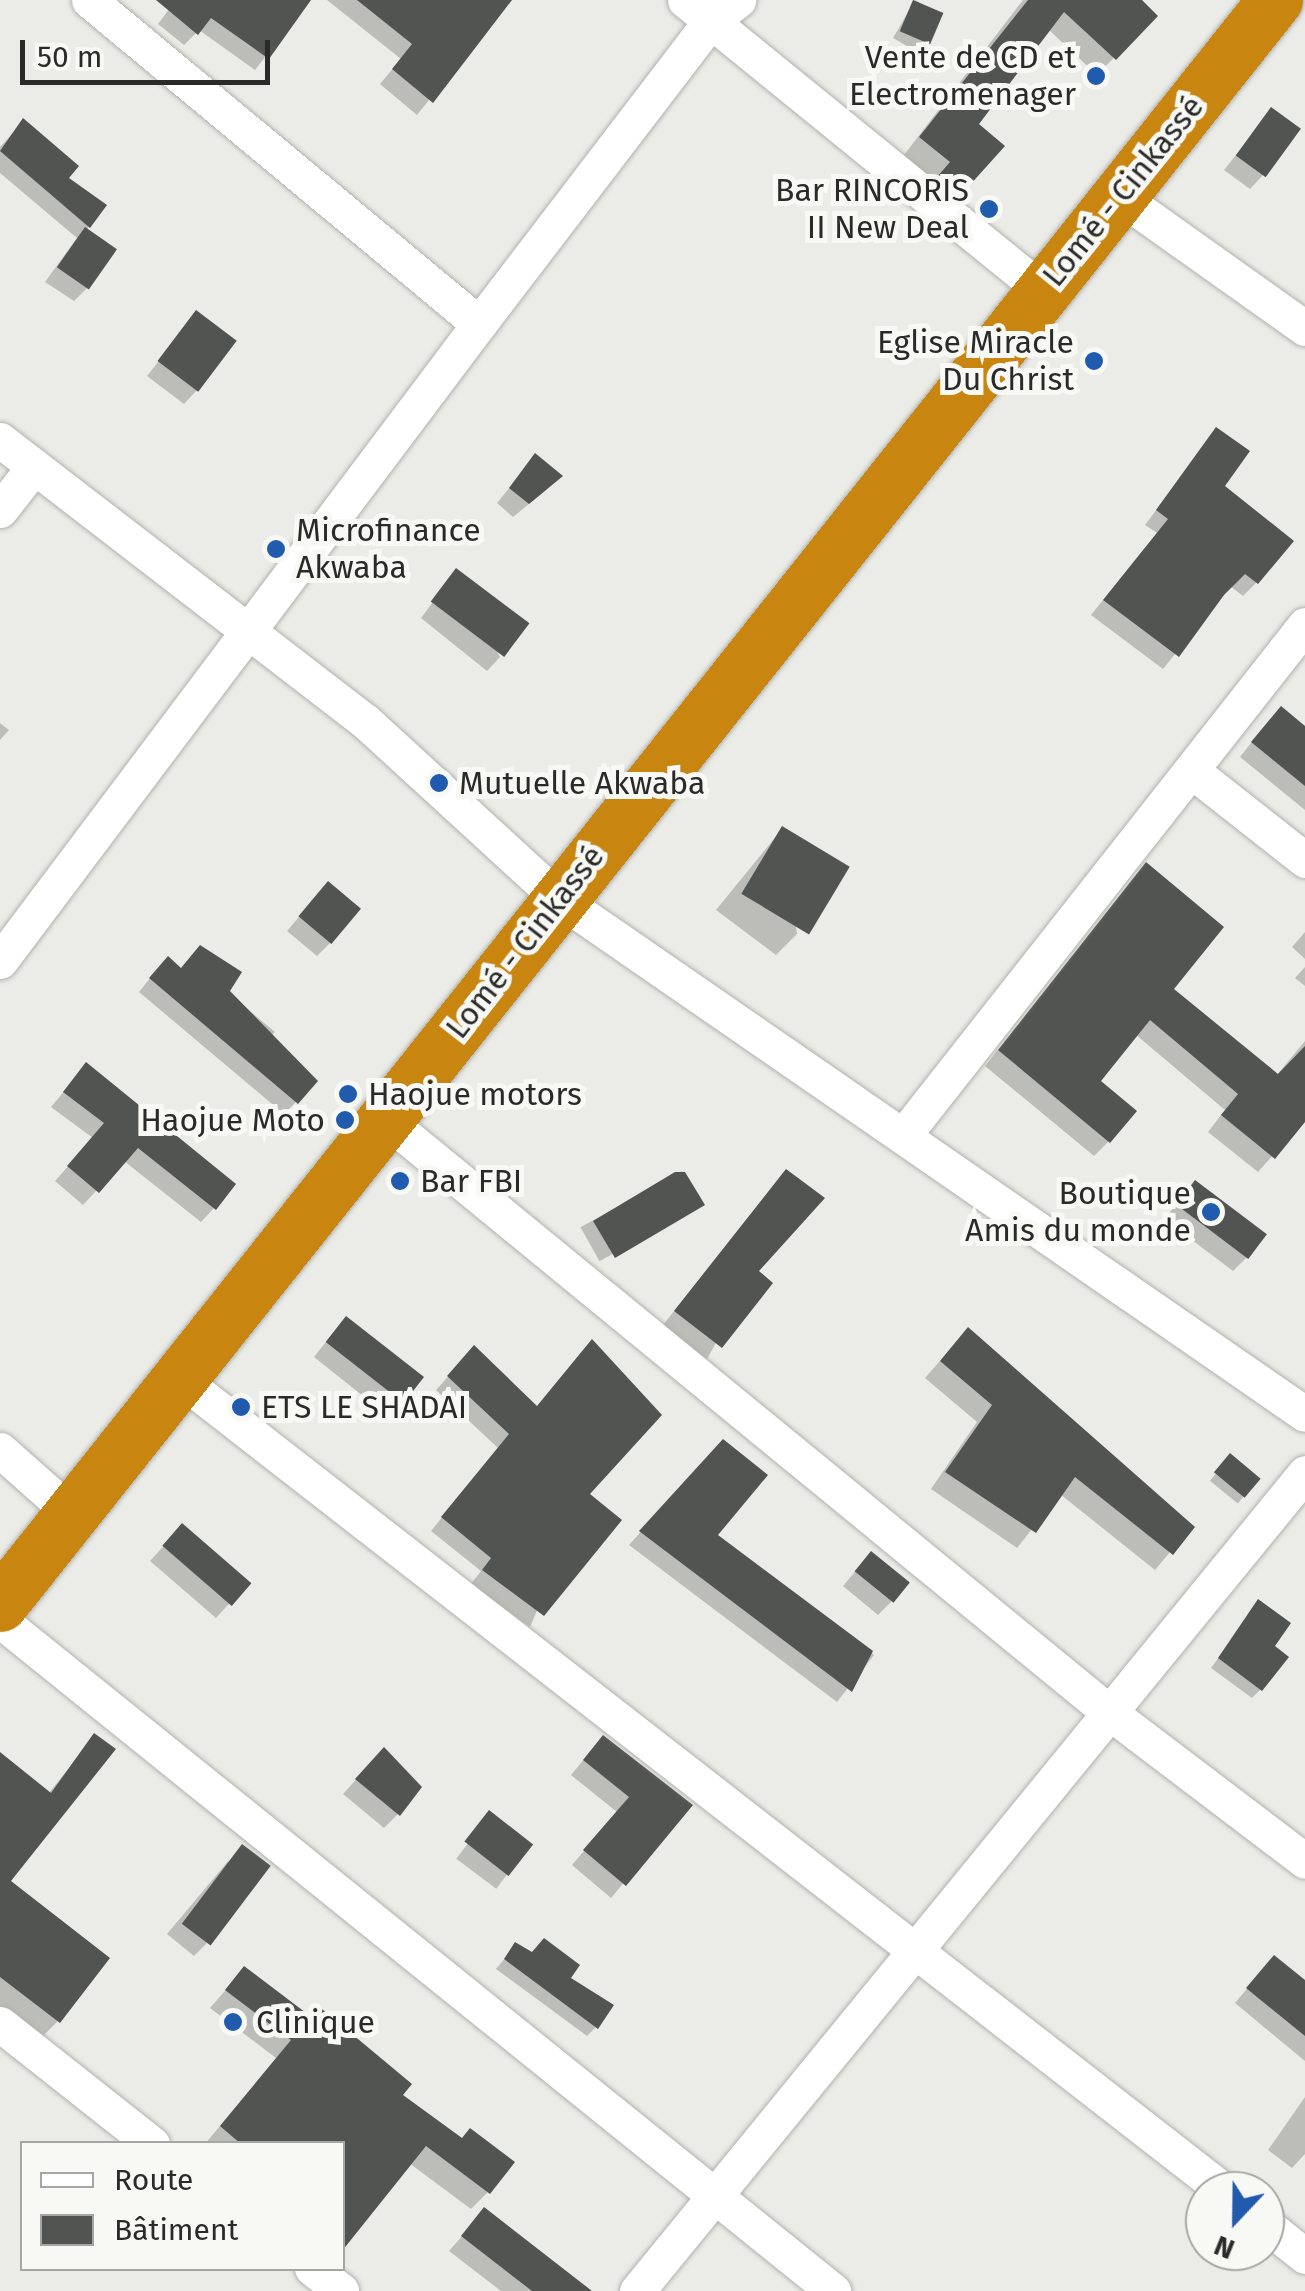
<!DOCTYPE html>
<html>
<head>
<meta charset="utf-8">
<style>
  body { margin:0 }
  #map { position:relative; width:1305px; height:2291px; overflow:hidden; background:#ebebe7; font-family:"Fira Sans",sans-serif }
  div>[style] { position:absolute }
  .shadow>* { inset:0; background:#0003; transform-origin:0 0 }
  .building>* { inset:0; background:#525451; transform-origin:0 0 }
  .roads { filter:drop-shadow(0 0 2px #b1b1ad) drop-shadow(0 0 2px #b1b1ad) }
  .street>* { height:35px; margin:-17.5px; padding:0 17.5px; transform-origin:17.5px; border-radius:17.5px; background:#fff }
  .highway>* { height:55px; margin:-27.5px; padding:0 27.5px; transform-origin:27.5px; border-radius:27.5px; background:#c88510 }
  .dots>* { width:28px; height:28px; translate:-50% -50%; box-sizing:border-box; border:5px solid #f8f8f4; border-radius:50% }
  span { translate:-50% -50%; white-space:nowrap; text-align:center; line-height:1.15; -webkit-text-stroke:10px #f8f8f4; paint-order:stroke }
  .poi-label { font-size:32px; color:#2a2a29 }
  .right { translate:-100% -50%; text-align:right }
  .left { translate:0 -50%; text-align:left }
  .street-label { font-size:32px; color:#2a2a29 }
  .legend { position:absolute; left:20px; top:2141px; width:325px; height:130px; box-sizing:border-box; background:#f8f8f4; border:2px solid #a6a6a3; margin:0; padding:12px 18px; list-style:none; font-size:30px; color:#2a2a29 }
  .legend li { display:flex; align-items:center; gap:20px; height:50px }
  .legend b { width:50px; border:2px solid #a6a6a3 }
  .north { position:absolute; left:1185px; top:2171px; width:100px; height:100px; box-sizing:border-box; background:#f8f8f4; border:2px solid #a6a6a3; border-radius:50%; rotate:202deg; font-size:28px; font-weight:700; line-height:40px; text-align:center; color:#2a2a29 }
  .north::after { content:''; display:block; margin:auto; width:35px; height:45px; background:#215bad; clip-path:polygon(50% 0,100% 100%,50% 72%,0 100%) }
  .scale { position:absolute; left:20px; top:40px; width:250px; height:45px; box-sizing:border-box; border:5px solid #2a2a29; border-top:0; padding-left:12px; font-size:30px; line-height:35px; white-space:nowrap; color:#2a2a29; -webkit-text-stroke:8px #f8f8f4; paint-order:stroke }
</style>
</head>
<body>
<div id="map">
  <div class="shadow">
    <i style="clip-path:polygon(309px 0,255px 70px,199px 30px,184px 45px,158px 24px,176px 0)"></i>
    <i style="clip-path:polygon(327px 0,509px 0,417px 115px,380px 84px,401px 59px)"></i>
    <i style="left:915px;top:0;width:28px;height:44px;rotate:30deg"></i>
    <i style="clip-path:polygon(1023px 0,1138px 0,1155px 16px,1097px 75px,1048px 29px,976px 124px,958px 195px,941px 212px,922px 195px,935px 181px,904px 155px)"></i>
    <i style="clip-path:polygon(1272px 110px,1263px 175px,1250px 189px,1224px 170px)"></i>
    <i style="clip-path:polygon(23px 122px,88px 226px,88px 287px,74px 301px,45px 282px,77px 238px,0 173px,0 147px)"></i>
    <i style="clip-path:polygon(196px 314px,197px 390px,184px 404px,147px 376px)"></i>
    <i style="clip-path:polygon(1216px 430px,1221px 487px,1256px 583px,1243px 596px,1230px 586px,1163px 669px,1091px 615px,1157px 533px,1145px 525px)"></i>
    <i style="clip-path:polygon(535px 456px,546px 490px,513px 517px,497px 503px)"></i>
    <i style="clip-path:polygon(456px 571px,500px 657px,487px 671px,421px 618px)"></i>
    <i style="clip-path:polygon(0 723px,9px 730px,0 740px)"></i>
    <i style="clip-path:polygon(1267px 723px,1305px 729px,1305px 810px,1240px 757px)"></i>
    <i style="clip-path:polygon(782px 829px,797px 934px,776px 955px,716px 910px)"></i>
    <i style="clip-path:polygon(1146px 865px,1171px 989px,1276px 1076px,1305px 1041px,1305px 1119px,1258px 1172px,1208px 1132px,1225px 1110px,1135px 1034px,1098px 1081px,1109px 1141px,1094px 1156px,985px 1066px)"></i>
    <i style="clip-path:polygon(315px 898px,330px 943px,317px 956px,287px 931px)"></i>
    <i style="clip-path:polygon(1305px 932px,1305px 959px,1292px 947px)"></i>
    <i style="clip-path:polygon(1305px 967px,1305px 986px,1295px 978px)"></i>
    <i style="clip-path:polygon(180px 970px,226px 991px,275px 1032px,267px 1040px,296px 1102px,284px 1114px,139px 992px,155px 972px)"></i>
    <i style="clip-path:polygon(86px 1065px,214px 1208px,201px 1222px,124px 1161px,83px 1205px,55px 1181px,93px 1138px,51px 1107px)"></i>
    <i style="left:682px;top:1171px;width:39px;height:116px;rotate:61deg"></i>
    <i style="clip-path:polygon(1195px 1183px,1247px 1257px,1233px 1271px,1164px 1219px)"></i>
    <i style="clip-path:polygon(773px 1186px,821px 1198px,755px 1272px,707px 1359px,663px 1325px)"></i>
    <i style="clip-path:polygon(333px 1333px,402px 1402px,388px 1416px,314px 1357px)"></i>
    <i style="clip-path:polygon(952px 1347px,1191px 1527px,1155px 1570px,1060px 1494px,1017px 1548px,931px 1489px,977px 1422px,925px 1378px)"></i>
    <i style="clip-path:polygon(462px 1361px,586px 1494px,530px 1627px,471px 1584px,481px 1571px,431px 1531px,498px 1448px,436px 1390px)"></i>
    <i style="clip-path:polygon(710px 1455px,714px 1535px,874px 1655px,837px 1702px,629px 1545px)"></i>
    <i style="left:1230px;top:1456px;width:36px;height:32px;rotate:39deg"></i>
    <i style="clip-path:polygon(169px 1540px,248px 1583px,216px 1618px,150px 1561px)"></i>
    <i style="clip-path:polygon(858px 1568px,892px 1601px,878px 1615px,843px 1586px)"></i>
    <i style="clip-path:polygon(1259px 1602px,1261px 1689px,1252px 1698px,1211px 1668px)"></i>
    <i style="clip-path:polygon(95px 1736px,9px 1883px,58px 2021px,39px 2040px,0 2011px,0 1761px,48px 1794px)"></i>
    <i style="clip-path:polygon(590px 1752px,689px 1805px,611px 1898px,572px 1865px,617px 1812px,571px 1775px)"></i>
    <i style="clip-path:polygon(370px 1764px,398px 1814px,384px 1828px,343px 1794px)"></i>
    <i style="left:490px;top:1814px;width:50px;height:56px;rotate:37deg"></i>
    <i style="clip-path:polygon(229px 1860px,206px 1944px,194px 1956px,167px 1934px)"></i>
    <i style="clip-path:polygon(516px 1945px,596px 2027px,587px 2036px,496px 1969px)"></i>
    <i style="clip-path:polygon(244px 1969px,400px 2095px,488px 2192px,471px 2209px,409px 2163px,342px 2144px,205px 2144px,276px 2058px,210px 2008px)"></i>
    <i style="clip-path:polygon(1261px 1972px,1305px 1984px,1305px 2061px,1235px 2003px)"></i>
    <i style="clip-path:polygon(1305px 2097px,1305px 2154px,1292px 2168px,1268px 2150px)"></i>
    <i style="clip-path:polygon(484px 2211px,572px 2291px,501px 2291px,449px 2251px)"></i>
  </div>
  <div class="building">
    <i style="clip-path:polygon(156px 0,311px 0,269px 59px,211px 18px,198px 35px)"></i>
    <i style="clip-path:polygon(357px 0,512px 0,433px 103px,392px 69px,412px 44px)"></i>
    <i style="left:913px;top:0;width:33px;height:34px;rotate:23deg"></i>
    <i style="clip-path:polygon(1028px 0,1142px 0,1158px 16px,1116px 60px,1064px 12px,979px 124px,1005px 146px,960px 196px,937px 177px,950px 162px,919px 137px)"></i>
    <i style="left:1271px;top:107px;width:37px;height:60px;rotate:36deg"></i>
    <i style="clip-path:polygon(23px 118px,79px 166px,69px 178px,107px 205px,90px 228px,0 151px)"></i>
    <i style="left:85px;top:227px;width:39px;height:49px;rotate:35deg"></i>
    <i style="left:196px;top:310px;width:51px;height:64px;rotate:37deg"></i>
    <i style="clip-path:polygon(1216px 427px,1250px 451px,1225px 486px,1294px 541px,1258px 584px,1245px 574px,1224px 595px,1179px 657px,1103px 600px,1168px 519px,1156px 510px)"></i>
    <i style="clip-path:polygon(535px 453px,563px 476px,529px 504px,509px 488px)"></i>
    <i style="left:456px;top:568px;width:92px;height:42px;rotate:37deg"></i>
    <i style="clip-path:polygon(1281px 706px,1305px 726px,1305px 786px,1251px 742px)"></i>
    <i style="left:782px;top:826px;width:79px;height:79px;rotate:31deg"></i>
    <i style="clip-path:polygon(1146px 862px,1224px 927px,1174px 989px,1278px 1074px,1305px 1046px,1305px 1122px,1275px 1159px,1221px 1115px,1238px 1094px,1150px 1020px,1101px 1081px,1137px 1111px,1110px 1143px,998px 1050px)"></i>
    <i style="left:328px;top:881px;width:43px;height:46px;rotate:40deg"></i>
    <i style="clip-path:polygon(200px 945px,242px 972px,230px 991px,318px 1081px,298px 1104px,149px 978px,168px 956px,181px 968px)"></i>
    <i style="clip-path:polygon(86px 1062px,236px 1184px,216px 1210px,138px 1148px,99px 1193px,67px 1166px,104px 1123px,63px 1092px)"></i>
    <i style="clip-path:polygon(786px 1169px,825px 1198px,759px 1271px,773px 1283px,722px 1348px,674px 1311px)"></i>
    <i style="clip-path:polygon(675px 1172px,685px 1172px,705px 1205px,615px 1258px,593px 1221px)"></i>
    <i style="left:1195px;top:1180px;width:90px;height:31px;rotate:37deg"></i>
    <i style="left:346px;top:1316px;width:99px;height:33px;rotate:38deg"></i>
    <i style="clip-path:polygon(968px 1327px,1195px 1527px,1173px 1555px,1075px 1477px,1036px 1533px,945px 1472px,992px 1405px,940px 1361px)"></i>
    <i style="clip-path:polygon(592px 1339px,662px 1415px,590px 1494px,622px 1520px,544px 1616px,482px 1570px,491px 1558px,441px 1517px,509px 1434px,447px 1376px,474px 1345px,537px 1406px)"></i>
    <i style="clip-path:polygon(723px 1439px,768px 1475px,718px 1535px,873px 1651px,852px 1692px,639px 1531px)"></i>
    <i style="left:1230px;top:1453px;width:40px;height:25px;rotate:40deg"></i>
    <i style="left:182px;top:1523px;width:92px;height:30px;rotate:41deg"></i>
    <i style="left:871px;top:1551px;width:50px;height:26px;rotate:39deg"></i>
    <i style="clip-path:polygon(1258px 1599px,1291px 1623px,1275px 1646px,1289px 1657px,1262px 1691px,1218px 1658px)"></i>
    <i style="clip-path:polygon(94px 1733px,116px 1749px,11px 1881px,110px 1958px,60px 2023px,0 1977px,0 1752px,51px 1793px)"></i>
    <i style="clip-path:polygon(603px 1735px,693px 1805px,626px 1886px,583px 1850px,629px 1797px,583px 1760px)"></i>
    <i style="clip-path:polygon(384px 1747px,422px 1787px,400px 1816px,355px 1779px)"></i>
    <i style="left:489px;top:1810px;width:56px;height:40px;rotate:38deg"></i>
    <i style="left:242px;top:1844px;width:36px;height:100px;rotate:37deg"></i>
    <i style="clip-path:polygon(544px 1938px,580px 1965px,571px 1978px,614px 2005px,598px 2029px,504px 1959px,515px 1942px,532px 1952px)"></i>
    <i style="clip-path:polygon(1274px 1955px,1305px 1980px,1305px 2036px,1246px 1988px)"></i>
    <i style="clip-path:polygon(244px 1966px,314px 2019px,322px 2009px,412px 2084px,403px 2095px,462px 2138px,470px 2128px,515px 2162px,490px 2194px,426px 2146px,342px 2251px,342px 2144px,241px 2144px,220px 2126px,291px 2040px,225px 1990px)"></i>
    <i style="clip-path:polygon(484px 2207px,592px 2291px,532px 2291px,461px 2236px)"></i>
  </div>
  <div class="roads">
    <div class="street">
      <i style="left:89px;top:0;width:507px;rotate:39.72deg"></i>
      <i style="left:685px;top:0;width:461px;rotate:39.1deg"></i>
      <i style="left:1119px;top:196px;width:228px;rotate:35.4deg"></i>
      <i style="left:0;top:440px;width:461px;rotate:37.6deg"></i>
      <i style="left:365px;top:721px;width:263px;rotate:42.5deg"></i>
      <i style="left:559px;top:899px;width:906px;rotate:34.62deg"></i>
      <i style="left:0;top:510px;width:53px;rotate:-51.8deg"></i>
      <i style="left:1192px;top:771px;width:144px;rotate:38.2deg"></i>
      <i style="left:0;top:961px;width:797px;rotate:-53.06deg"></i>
      <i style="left:479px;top:324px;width:380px;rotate:-52.6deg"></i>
      <i style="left:710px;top:22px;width:36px;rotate:-38deg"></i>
      <i style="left:385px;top:1119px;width:931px;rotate:39.33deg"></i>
      <i style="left:1105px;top:1709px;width:251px;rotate:37.2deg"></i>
      <i style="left:903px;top:1136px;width:650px;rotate:-51.81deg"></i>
      <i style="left:179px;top:1378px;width:1324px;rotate:37.88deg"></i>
      <i style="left:0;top:1450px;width:96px;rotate:41.6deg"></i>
      <i style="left:0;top:1620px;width:1070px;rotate:38.85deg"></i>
      <i style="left:0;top:2024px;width:194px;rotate:38.3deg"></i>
      <i style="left:1265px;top:2224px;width:51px;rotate:38.7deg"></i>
      <i style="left:312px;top:2268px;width:37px;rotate:38deg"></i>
      <i style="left:637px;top:2291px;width:1056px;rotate:-50.76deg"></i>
    </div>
    <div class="highway">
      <i style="left:0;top:1604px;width:2049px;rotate:-51.52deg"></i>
    </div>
  </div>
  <div class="dots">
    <i style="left:1096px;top:76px;background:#215bad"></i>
    <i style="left:989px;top:209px;background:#215bad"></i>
    <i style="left:1094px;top:361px;background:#215bad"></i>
    <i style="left:276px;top:549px;background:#215bad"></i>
    <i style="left:439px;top:783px;background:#215bad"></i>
    <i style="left:348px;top:1094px;background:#215bad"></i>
    <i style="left:345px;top:1120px;background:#215bad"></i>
    <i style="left:400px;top:1181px;background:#215bad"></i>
    <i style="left:1211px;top:1212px;background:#215bad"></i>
    <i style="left:241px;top:1407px;background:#215bad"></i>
    <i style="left:233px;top:2022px;background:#215bad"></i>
  </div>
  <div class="poi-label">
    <span class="right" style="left:1076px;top:76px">Vente de CD et<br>Electromenager</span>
    <span class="right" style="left:969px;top:209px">Bar RINCORIS<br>II New Deal</span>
    <span class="right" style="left:1074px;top:361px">Eglise Miracle<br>Du Christ</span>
    <span class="left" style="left:296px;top:549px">Microfinance<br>Akwaba</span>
    <span class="left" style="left:459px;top:783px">Mutuelle Akwaba</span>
    <span class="left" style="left:368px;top:1094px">Haojue motors</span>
    <span class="right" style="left:325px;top:1120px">Haojue Moto</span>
    <span class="left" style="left:420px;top:1181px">Bar FBI</span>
    <span class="right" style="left:1191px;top:1212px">Boutique<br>Amis du monde</span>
    <span class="left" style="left:261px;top:1407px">ETS LE SHADAI</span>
    <span class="left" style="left:256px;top:2022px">Clinique</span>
  </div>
  <div class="street-label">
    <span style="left:1123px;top:191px;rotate:-51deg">Lomé - Cinkassé</span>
    <span style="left:525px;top:942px;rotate:-52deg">Lomé - Cinkassé</span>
  </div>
  <ul class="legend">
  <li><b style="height:12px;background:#fff"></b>Route</li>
  <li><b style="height:28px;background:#525451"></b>Bâtiment</li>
  </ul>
  <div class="north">N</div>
  <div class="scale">50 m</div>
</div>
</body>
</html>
